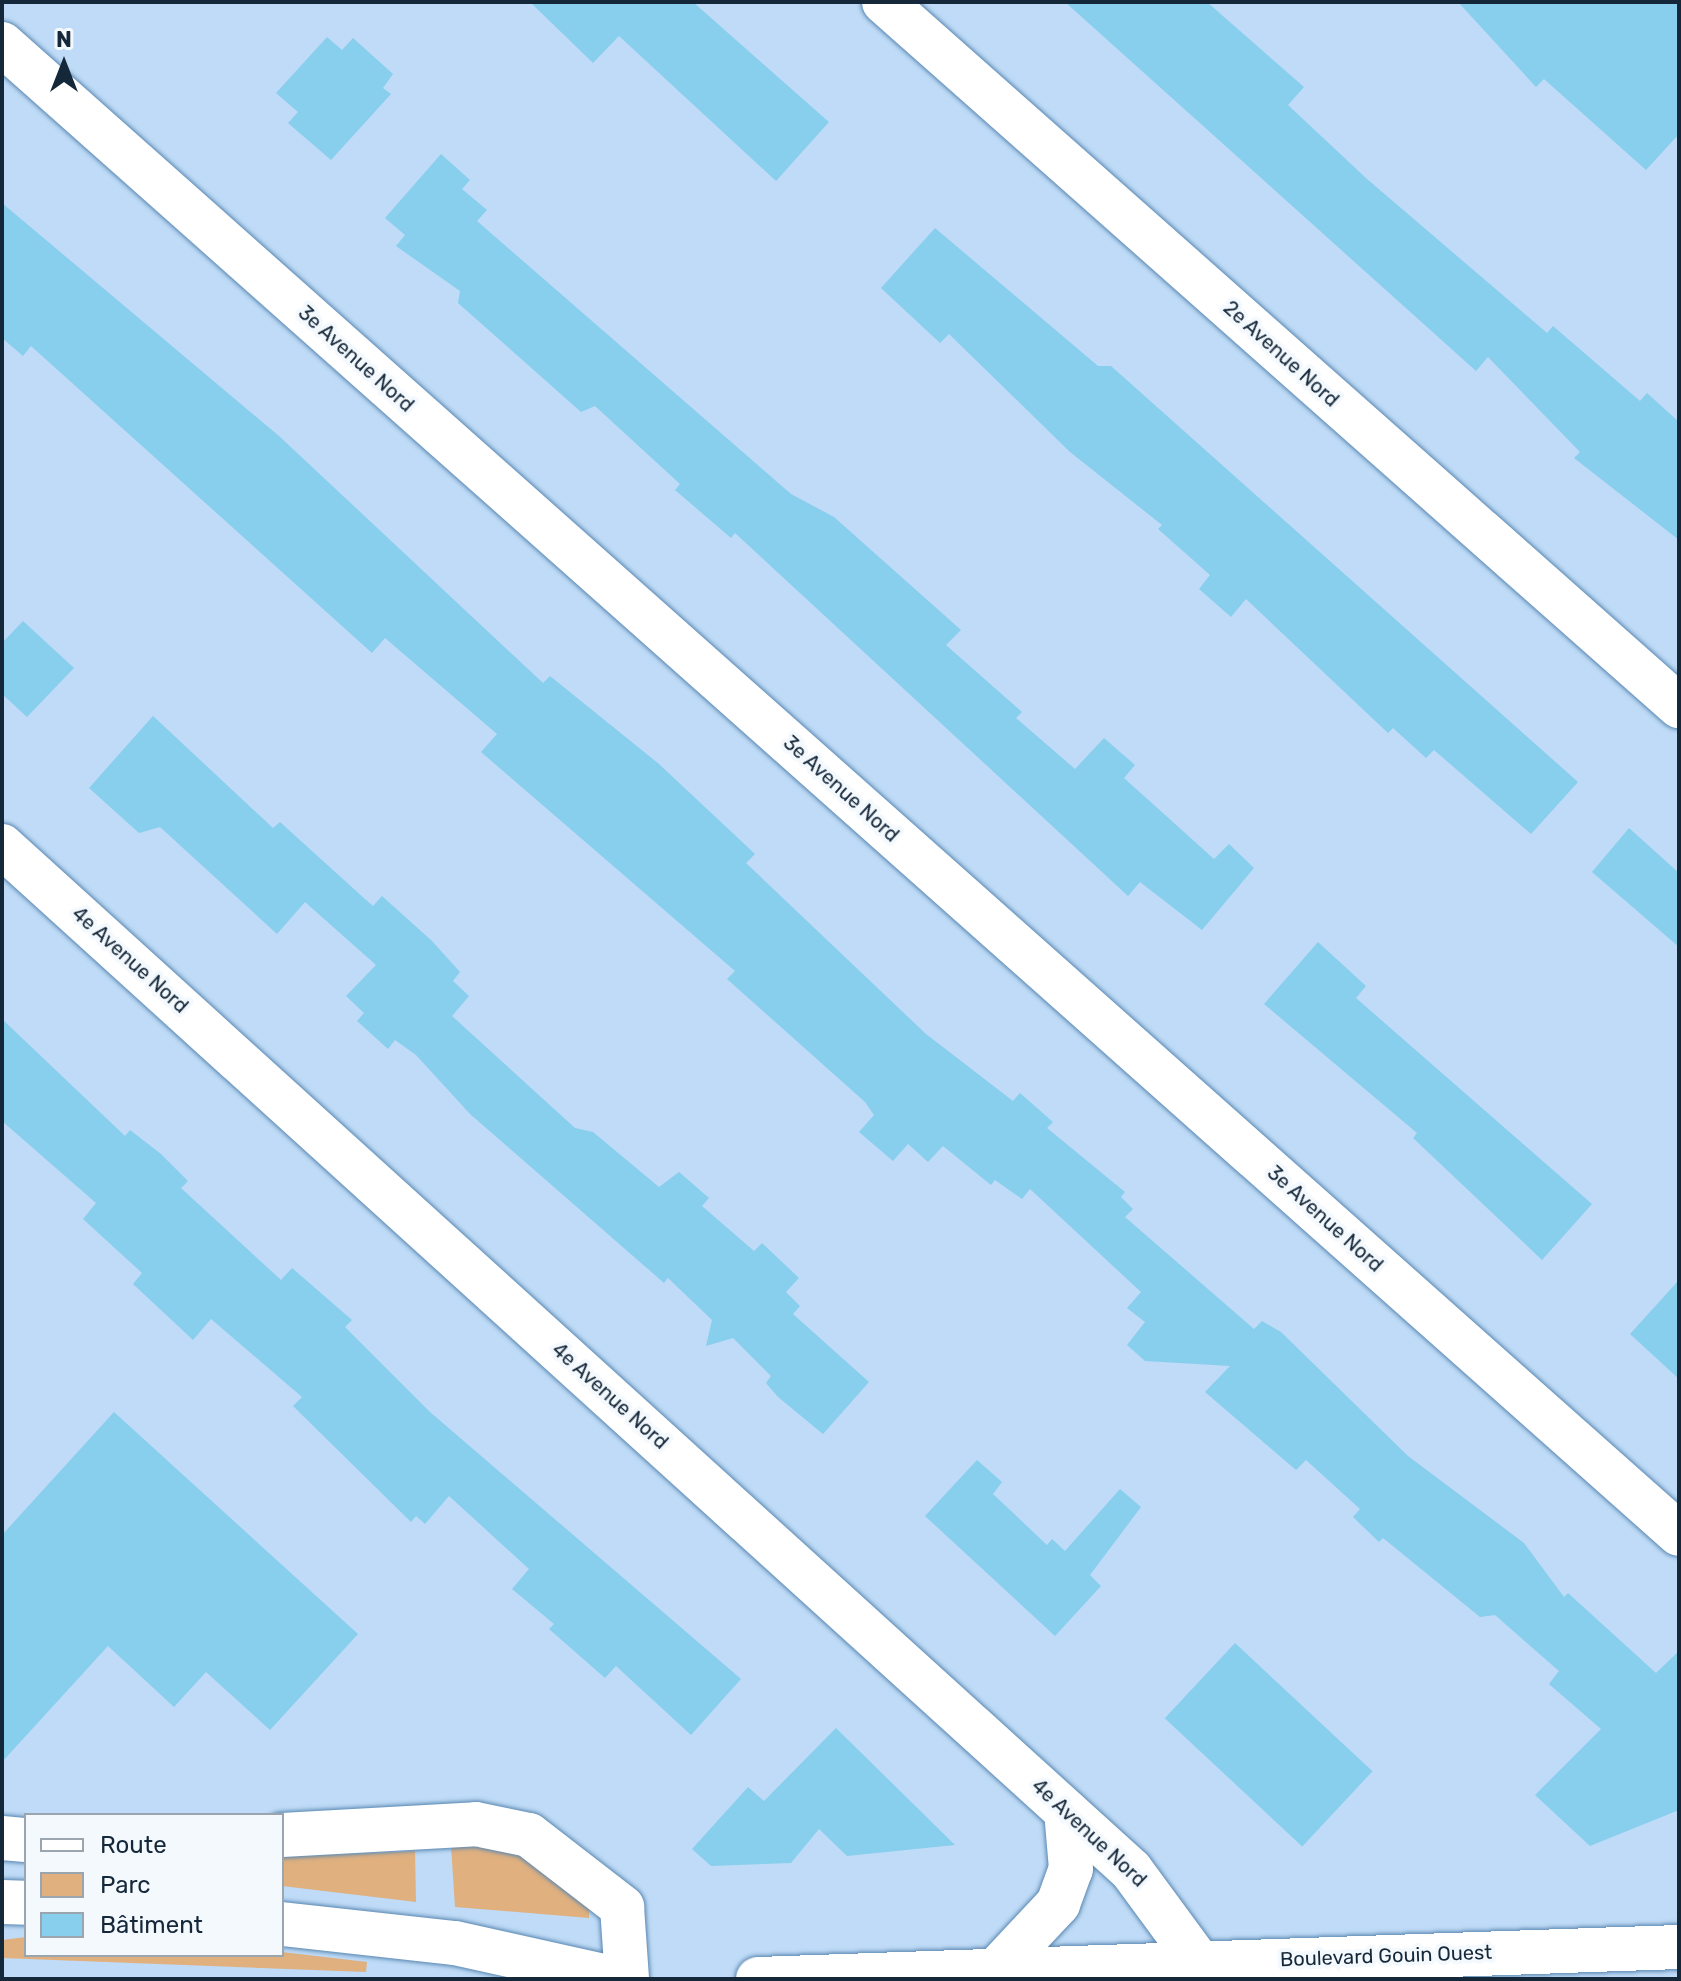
<!DOCTYPE html>
<html>
<head>
<meta charset="utf-8">
<style>
  body { margin:0 }
  #map { position:relative; width:1681px; height:1981px; overflow:hidden; background:#bfdbf7; font-family:Rubik,sans-serif }
  div>[style] { position:absolute }
  .green>* { inset:0; background:#e0b07f }
  .building>* { inset:0; background:#88ceed; transform-origin:0 0 }
  .roads { filter:drop-shadow(0 0 2px #5987b1) drop-shadow(0 0 2px #5987b1) }
  .minor>* { height:44px; margin:-22px; padding:0 22px; transform-origin:22px; border-radius:22px; background:#fff }
  .major>* { height:44px; margin:-22px; padding:0 22px; transform-origin:22px; border-radius:22px; background:#fff }
  span { translate:-50% -50%; white-space:nowrap; text-align:center; line-height:1.15; -webkit-text-stroke:8px #f4f9fe; paint-order:stroke }
  .street-label { font-size:20px; color:#15283a }
  .frame { position:absolute; inset:0; border:4px solid #15283a; pointer-events:none }
  .legend { position:absolute; left:24px; top:1813px; width:260px; height:144px; box-sizing:border-box; background:#f4f9fe; border:2px solid #9ba5b0; margin:0; padding:10px 14px; list-style:none; font-size:24px; color:#15283a }
  .legend li { display:flex; align-items:center; gap:16px; height:40px }
  .legend b { width:40px; border:2px solid #9ba5b0 }
  .north { position:absolute; left:24px; top:24px; width:80px; height:80px; -webkit-text-stroke:6px #f4f9fe; paint-order:stroke; rotate:0deg; font-size:22px; font-weight:700; line-height:32px; text-align:center; color:#15283a }
  .north::after { content:''; display:block; margin:auto; width:28px; height:36px; background:#15283a; clip-path:polygon(50% 0,100% 100%,50% 72%,0 100%) }
</style>
</head>
<body>
<div id="map">
  <div class="green">
    <i style="clip-path:polygon(474px 1843px,522px 1849px,589px 1908px,589px 1918px,455px 1907px,451px 1846px)"></i>
    <i style="clip-path:polygon(415px 1851px,416px 1902px,282px 1886px,282px 1857px)"></i>
    <i style="clip-path:polygon(26px 1937px,26px 1955px,282px 1952px,367px 1962px,366px 1972px,2px 1958px,2px 1940px)"></i>
  </div>
  <div class="building">
    <i style="clip-path:polygon(530px 2px,693px 2px,829px 122px,776px 181px,619px 36px,593px 63px)"></i>
    <i style="clip-path:polygon(1065px 2px,1207px 2px,1304px 87px,1288px 105px,1367px 179px,1547px 333px,1553px 326px,1640px 401px,1647px 393px,1679px 422px,1679px 540px,1574px 458px,1580px 452px,1488px 357px,1476px 371px)"></i>
    <i style="clip-path:polygon(1458px 2px,1679px 2px,1679px 134px,1646px 170px,1544px 79px,1536px 87px)"></i>
    <i style="clip-path:polygon(327px 37px,342px 50px,353px 38px,393px 74px,383px 88px,391px 94px,331px 160px,288px 123px,298px 112px,276px 93px)"></i>
    <i style="clip-path:polygon(441px 154px,470px 180px,462px 189px,487px 210px,477px 221px,791px 494px,834px 517px,961px 630px,946px 645px,1022px 712px,1016px 718px,1075px 769px,1104px 738px,1135px 765px,1124px 778px,1214px 859px,1229px 844px,1254px 868px,1202px 930px,1140px 882px,1128px 896px,735px 533px,731px 538px,675px 490px,680px 484px,595px 406px,581px 412px,458px 303px,460px 291px,396px 246px,405px 235px,385px 218px)"></i>
    <i style="clip-path:polygon(2px 203px,279px 436px,543px 683px,550px 676px,659px 764px,755px 854px,746px 863px,926px 1034px,1013px 1101px,1020px 1093px,1053px 1122px,1047px 1128px,1125px 1192px,1121px 1197px,1133px 1209px,1125px 1217px,1254px 1329px,1262px 1321px,1281px 1332px,1408px 1456px,1524px 1543px,1564px 1597px,1568px 1593px,1656px 1673px,1679px 1651px,1679px 1810px,1590px 1846px,1535px 1795px,1601px 1729px,1549px 1684px,1559px 1671px,1495px 1615px,1480px 1617px,1383px 1538px,1379px 1542px,1353px 1517px,1360px 1509px,1306px 1460px,1296px 1470px,1205px 1392px,1230px 1366px,1145px 1361px,1127px 1345px,1145px 1322px,1127px 1308px,1141px 1292px,1030px 1189px,1022px 1199px,995px 1180px,991px 1185px,943px 1146px,928px 1162px,908px 1144px,893px 1161px,859px 1132px,874px 1115px,865px 1102px,727px 979px,735px 971px,481px 752px,497px 734px,385px 638px,372px 653px,31px 346px,23px 356px,2px 338px)"></i>
    <i style="clip-path:polygon(935px 228px,1098px 366px,1111px 366px,1578px 782px,1531px 834px,1434px 750px,1426px 758px,1393px 728px,1388px 733px,1246px 599px,1231px 617px,1199px 589px,1210px 575px,1158px 529px,1162px 525px,1070px 452px,949px 334px,940px 343px,881px 288px)"></i>
    <i style="clip-path:polygon(23px 621px,74px 668px,27px 717px,2px 694px,2px 643px)"></i>
    <i style="clip-path:polygon(153px 716px,273px 828px,280px 822px,365px 899px,373px 906px,382px 896px,432px 941px,460px 972px,453px 981px,469px 996px,452px 1016px,575px 1128px,593px 1132px,659px 1187px,679px 1172px,709px 1198px,702px 1206px,754px 1251px,762px 1243px,799px 1278px,786px 1292px,800px 1306px,793px 1314px,869px 1382px,823px 1434px,778px 1397px,766px 1383px,771px 1376px,733px 1338px,706px 1346px,712px 1320px,668px 1278px,664px 1283px,470px 1114px,416px 1055px,395px 1040px,388px 1049px,357px 1021px,364px 1013px,346px 996px,376px 965px,305px 902px,277px 934px,160px 827px,139px 833px,89px 788px)"></i>
    <i style="clip-path:polygon(1629px 828px,1679px 873px,1679px 947px,1592px 872px)"></i>
    <i style="clip-path:polygon(1318px 942px,1366px 986px,1356px 998px,1592px 1204px,1542px 1260px,1413px 1138px,1417px 1133px,1264px 1004px)"></i>
    <i style="clip-path:polygon(2px 1019px,125px 1136px,130px 1130px,161px 1154px,188px 1181px,181px 1188px,281px 1280px,292px 1268px,352px 1320px,345px 1327px,430px 1412px,741px 1679px,691px 1735px,616px 1666px,605px 1678px,549px 1629px,554px 1624px,512px 1589px,529px 1569px,449px 1496px,425px 1524px,416px 1516px,411px 1522px,293px 1406px,302px 1397px,211px 1319px,193px 1340px,133px 1284px,142px 1273px,83px 1219px,96px 1203px,2px 1121px)"></i>
    <i style="clip-path:polygon(1679px 1280px,1679px 1379px,1630px 1334px)"></i>
    <i style="clip-path:polygon(114px 1412px,358px 1634px,270px 1730px,206px 1672px,174px 1707px,108px 1646px,2px 1762px,2px 1535px)"></i>
    <i style="clip-path:polygon(977px 1460px,1002px 1482px,993px 1494px,1047px 1545px,1052px 1539px,1065px 1551px,1120px 1489px,1141px 1507px,1090px 1575px,1101px 1586px,1055px 1636px,925px 1516px)"></i>
    <i style="left:1235px;top:1643px;width:188px;height:103px;rotate:43deg"></i>
    <i style="clip-path:polygon(836px 1728px,955px 1845px,847px 1856px,819px 1829px,791px 1863px,711px 1866px,692px 1849px,748px 1787px,764px 1801px)"></i>
  </div>
  <div class="roads">
    <div class="minor">
      <i style="left:884px;top:2px;width:1062px;rotate:41.53deg"></i>
      <i style="left:2px;top:44px;width:2243px;rotate:41.62deg"></i>
      <i style="left:2px;top:846px;width:1524px;rotate:42.21deg"></i>
      <i style="left:1131px;top:1870px;width:135px;rotate:53.7deg"></i>
      <i style="left:282px;top:1835px;width:194px;rotate:-3.2deg"></i>
      <i style="left:476px;top:1824px;width:54px;rotate:11.7deg"></i>
      <i style="left:529px;top:1835px;width:118px;rotate:37.7deg"></i>
      <i style="left:622px;top:1907px;width:72px;rotate:86deg"></i>
      <i style="left:2px;top:1838px;width:24px;rotate:5deg"></i>
    </div>
    <div class="major">
      <i style="left:2px;top:1902px;width:24px;rotate:2deg"></i>
      <i style="left:282px;top:1924px;width:174px;rotate:6.3deg"></i>
      <i style="left:455px;top:1943px;width:167px;rotate:12.5deg"></i>
      <i style="left:996px;top:1970px;width:91px;rotate:-46.8deg"></i>
      <i style="left:1058px;top:1904px;width:37px;rotate:-70deg"></i>
      <i style="left:1071px;top:1869px;width:58px;rotate:-94.9deg"></i>
      <i style="left:758px;top:1979px;width:922px;rotate:-1.99deg"></i>
    </div>
  </div>
  <div class="street-label">
    <span style="left:1281px;top:354px;rotate:42deg">2e Avenue Nord</span>
    <span style="left:356px;top:359px;rotate:42deg">3e Avenue Nord</span>
    <span style="left:841px;top:789px;rotate:42deg">3e Avenue Nord</span>
    <span style="left:130px;top:960px;rotate:42deg">4e Avenue Nord</span>
    <span style="left:1325px;top:1219px;rotate:42deg">3e Avenue Nord</span>
    <span style="left:610px;top:1396px;rotate:42deg">4e Avenue Nord</span>
    <span style="left:1089px;top:1833px;rotate:43deg">4e Avenue Nord</span>
    <span style="left:1386px;top:1956px;rotate:-2deg">Boulevard Gouin Ouest</span>
  </div>
  <div class="frame"></div>
  <ul class="legend">
  <li><b style="height:10px;background:#fff"></b>Route</li>
  <li><b style="height:22px;background:#e0b07f"></b>Parc</li>
  <li><b style="height:22px;background:#88ceed"></b>Bâtiment</li>
  </ul>
  <div class="north">N</div>
</div>
</body>
</html>
